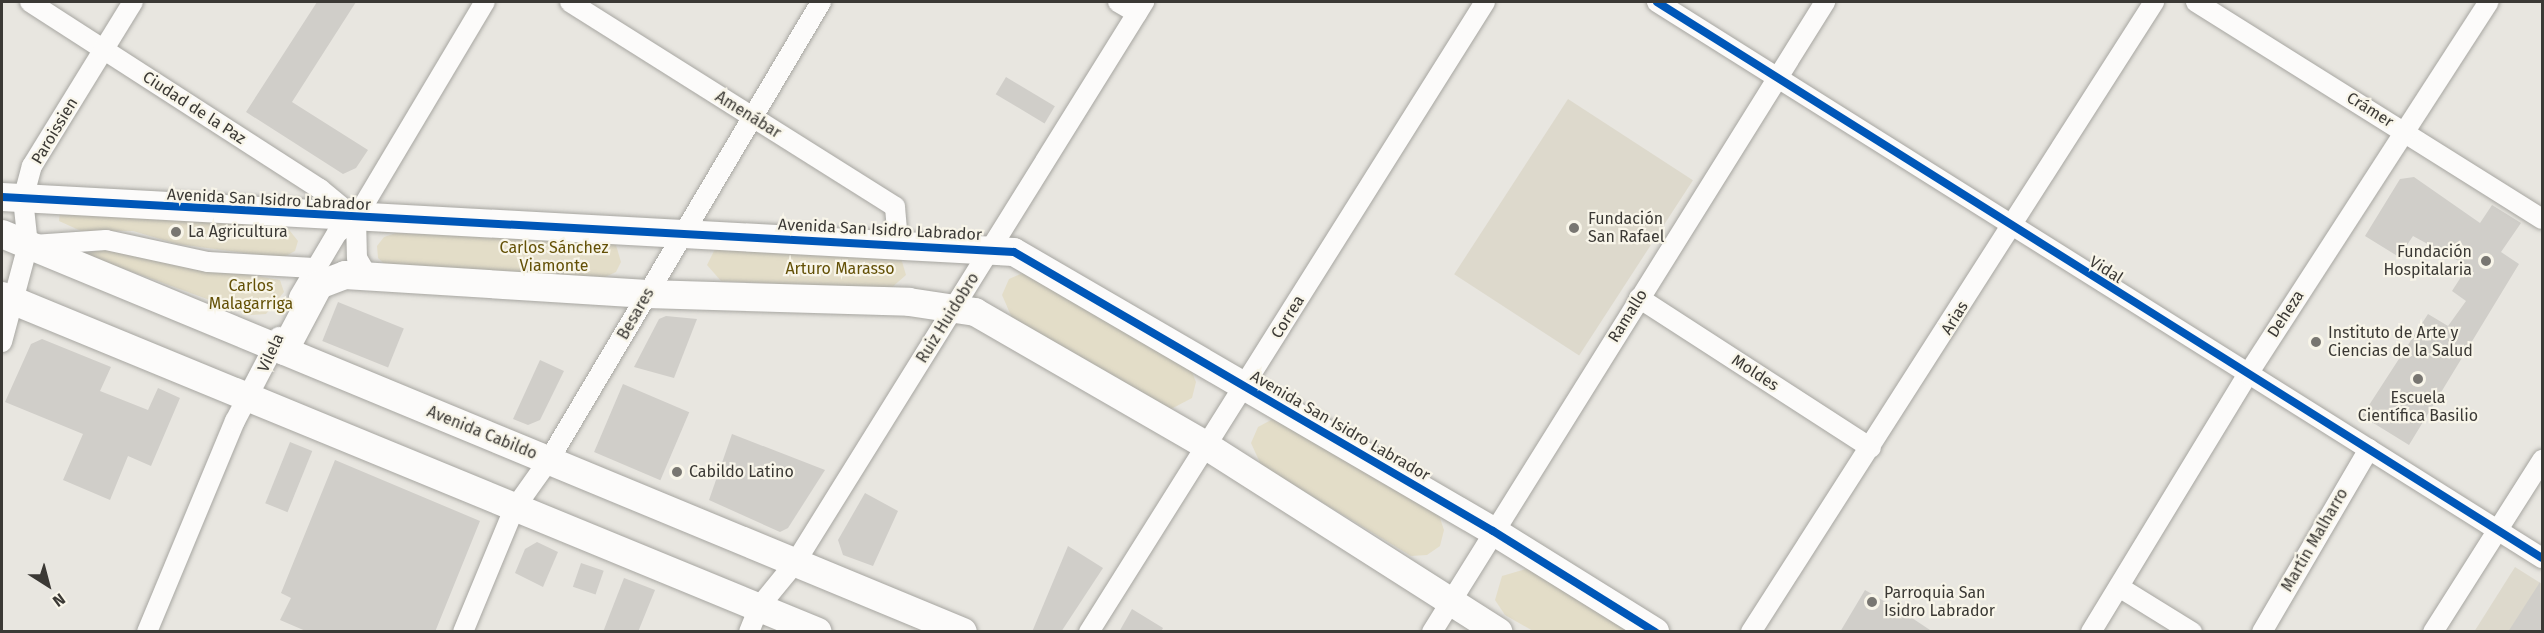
<!DOCTYPE html>
<html>
<head>
<meta charset="utf-8">
<style>
  body { margin:0 }
  #map { position:relative; width:2544px; height:633px; overflow:hidden; background:#e8e6e0; font-family:"Fira Sans",sans-serif }
  div>[style] { position:absolute }
  .built>* { inset:0; background:#ddd9cc; transform-origin:0 0 }
  .green>* { inset:0; background:#e3ddc8 }
  .building>* { inset:0; background:#d0cec9; transform-origin:0 0 }
  .roads { filter:drop-shadow(0 0 2px #a7a6a1) drop-shadow(0 0 2px #a7a6a1) }
  .street>* { height:20px; margin:-10px; padding:0 10px; transform-origin:10px; border-radius:10px; background:#fcfbfa }
  .secondary>* { height:28px; margin:-14px; padding:0 14px; transform-origin:14px; border-radius:14px; background:#fcfbfa }
  .cycleway>* { height:8px; margin:-4px; padding:0 4px; transform-origin:4px; border-radius:4px; background:#0057b8 }
  .dots>* { width:16px; height:16px; translate:-50% -50%; box-sizing:border-box; border:3px solid #f8f5e9; border-radius:50% }
  span { translate:-50% -50%; white-space:nowrap; text-align:center; line-height:1.15; -webkit-text-stroke:4.5px #f8f5e9; paint-order:stroke }
  .street-label { font-size:16px; color:#3b3935 }
  .poi-label { font-size:16px; color:#3b3935 }
  .left { translate:0 -50%; text-align:left }
  .right { translate:-100% -50%; text-align:right }
  .park-label { font-size:16px; color:#635006 }
  .frame { position:absolute; inset:0; border:3px solid #3b3935; pointer-events:none }
  .north { position:absolute; left:18px; top:555px; width:60px; height:60px; -webkit-text-stroke:4px #f8f5e9; paint-order:stroke; rotate:144deg; font-size:16px; font-weight:700; line-height:24px; text-align:center; color:#3b3935 }
  .north::after { content:''; display:block; margin:auto; width:21px; height:27px; background:#3b3935; clip-path:polygon(50% 0,100% 100%,50% 72%,0 100%) }
</style>
</head>
<body>
<div id="map">
  <div class="built">
    <i style="left:1568px;top:99px;width:149px;height:209px;rotate:33deg"></i>
    <i style="clip-path:polygon(2515px 567px,2542px 584px,2542px 631px,2474px 632px)"></i>
  </div>
  <div class="green">
    <i style="clip-path:polygon(60px 212px,286px 226px,298px 241px,295px 251px,282px 258px,177px 244px,133px 231px,81px 231px,59px 221px)"></i>
    <i style="clip-path:polygon(396px 233px,605px 241px,616px 245px,621px 262px,616px 272px,605px 277px,390px 269px,378px 258px,377px 246px,384px 237px)"></i>
    <i style="clip-path:polygon(99px 249px,280px 280px,284px 292px,266px 314px,251px 315px,86px 255px)"></i>
    <i style="clip-path:polygon(715px 249px,901px 258px,906px 275px,890px 289px,721px 281px,707px 265px)"></i>
    <i style="clip-path:polygon(1025px 272px,1190px 367px,1196px 382px,1192px 398px,1171px 409px,1012px 318px,1002px 295px,1009px 279px)"></i>
    <i style="clip-path:polygon(1273px 419px,1439px 515px,1444px 530px,1440px 546px,1427px 555px,1411px 556px,1261px 465px,1251px 443px,1258px 427px)"></i>
    <i style="clip-path:polygon(1526px 569px,1534px 572px,1632px 631px,1533px 631px,1505px 615px,1495px 600px,1502px 576px)"></i>
  </div>
  <div class="building">
    <i style="clip-path:polygon(317px 2px,356px 2px,292px 102px,368px 150px,356px 168px,343px 174px,246px 112px)"></i>
    <i style="left:1006px;top:77px;width:57px;height:20px;rotate:31deg"></i>
    <i style="clip-path:polygon(2414px 177px,2480px 223px,2492px 205px,2521px 223px,2501px 252px,2519px 264px,2409px 445px,2362px 416px,2428px 314px,2448px 326px,2466px 301px,2452px 291px,2468px 266px,2413px 236px,2399px 257px,2365px 236px,2400px 179px)"></i>
    <i style="left:338px;top:302px;width:71px;height:42px;rotate:22deg"></i>
    <i style="clip-path:polygon(666px 316px,697px 319px,674px 378px,634px 367px,659px 319px)"></i>
    <i style="clip-path:polygon(42px 339px,111px 367px,100px 391px,148px 410px,158px 388px,180px 398px,151px 466px,128px 456px,110px 500px,63px 480px,83px 434px,5px 402px,31px 344px)"></i>
    <i style="clip-path:polygon(540px 360px,564px 371px,540px 420px,528px 425px,513px 419px)"></i>
    <i style="left:623px;top:384px;width:72px;height:74px;rotate:23deg"></i>
    <i style="clip-path:polygon(732px 434px,825px 470px,788px 528px,780px 532px,709px 500px)"></i>
    <i style="left:290px;top:442px;width:24px;height:66px;rotate:22deg"></i>
    <i style="clip-path:polygon(335px 460px,480px 521px,435px 632px,308px 632px,280px 620px,291px 598px,281px 593px)"></i>
    <i style="clip-path:polygon(865px 493px,898px 511px,873px 566px,843px 555px,838px 540px)"></i>
    <i style="clip-path:polygon(537px 542px,558px 552px,543px 587px,515px 573px,525px 549px)"></i>
    <i style="clip-path:polygon(1068px 546px,1103px 568px,1061px 632px,1032px 632px)"></i>
    <i style="left:581px;top:563px;width:24px;height:25px;rotate:19deg"></i>
    <i style="clip-path:polygon(624px 578px,655px 590px,638px 632px,603px 632px)"></i>
    <i style="clip-path:polygon(2540px 582px,2542px 632px,2508px 632px)"></i>
    <i style="clip-path:polygon(1865px 590px,1906px 614px,1933px 632px,1840px 632px)"></i>
    <i style="clip-path:polygon(1132px 609px,1163px 628px,1161px 632px,1119px 632px)"></i>
  </div>
  <div class="roads">
    <div class="street">
      <i style="left:30px;top:2px;width:345px;rotate:32.8deg"></i>
      <i style="left:320px;top:189px;width:44px;rotate:39.5deg"></i>
      <i style="left:570px;top:2px;width:384px;rotate:32.2deg"></i>
      <i style="left:895px;top:207px;width:37px;rotate:85deg"></i>
      <i style="left:1118px;top:2px;width:22px;rotate:30deg"></i>
      <i style="left:1657px;top:2px;width:1045px;rotate:32.14deg"></i>
      <i style="left:2196px;top:2px;width:408px;rotate:32.1deg"></i>
      <i style="left:356px;top:218px;width:40px;rotate:88.6deg"></i>
      <i style="left:357px;top:258px;width:22px;rotate:60deg"></i>
      <i style="left:33px;top:245px;width:73px;rotate:-3.9deg"></i>
      <i style="left:106px;top:240px;width:104px;rotate:12.2deg"></i>
      <i style="left:208px;top:262px;width:106px;rotate:3.2deg"></i>
      <i style="left:299px;top:297px;width:74px;rotate:-59.3deg"></i>
      <i style="left:337px;top:233px;width:24px;rotate:-38deg"></i>
      <i style="left:356px;top:218px;width:252px;rotate:-59.2deg"></i>
      <i style="left:1639px;top:298px;width:276px;rotate:32.9deg"></i>
      <i style="left:2px;top:342px;width:100px;rotate:-75deg"></i>
      <i style="left:28px;top:245px;width:46px;rotate:-96.2deg"></i>
      <i style="left:23px;top:199px;width:34px;rotate:-75deg"></i>
      <i style="left:32px;top:166px;width:193px;rotate:-58.4deg"></i>
      <i style="left:2119px;top:587px;width:86px;rotate:31.7deg"></i>
      <i style="left:147px;top:632px;width:229px;rotate:-67.4deg"></i>
      <i style="left:235px;top:421px;width:95px;rotate:-62.4deg"></i>
      <i style="left:463px;top:632px;width:133px;rotate:-67.5deg"></i>
      <i style="left:514px;top:509px;width:60px;rotate:-54.5deg"></i>
      <i style="left:549px;top:460px;width:533px;rotate:-59.29deg"></i>
      <i style="left:749px;top:632px;width:27px;rotate:-68deg"></i>
      <i style="left:759px;top:607px;width:57px;rotate:-50.7deg"></i>
      <i style="left:795px;top:563px;width:661px;rotate:-58.11deg"></i>
      <i style="left:1089px;top:632px;width:744px;rotate:-57.85deg"></i>
      <i style="left:1432px;top:632px;width:743px;rotate:-58.04deg"></i>
      <i style="left:1751px;top:632px;width:748px;rotate:-57.39deg"></i>
      <i style="left:2091px;top:632px;width:302px;rotate:-58.7deg"></i>
      <i style="left:2248px;top:374px;width:443px;rotate:-57.1deg"></i>
      <i style="left:2262px;top:632px;width:212px;rotate:-59.7deg"></i>
      <i style="left:2433px;top:632px;width:204px;rotate:-57.6deg"></i>
    </div>
    <div class="secondary">
      <i style="left:2px;top:197px;width:1013px;rotate:3.11deg"></i>
      <i style="left:1014px;top:252px;width:554px;rotate:30.22deg"></i>
      <i style="left:1493px;top:531px;width:191px;rotate:31.9deg"></i>
      <i style="left:2px;top:234px;width:1040px;rotate:22.5deg"></i>
      <i style="left:2px;top:296px;width:882px;rotate:22.38deg"></i>
      <i style="left:284px;top:351px;width:75px;rotate:-62.1deg"></i>
      <i style="left:319px;top:285px;width:28px;rotate:-21deg"></i>
      <i style="left:345px;top:275px;width:303px;rotate:3.6deg"></i>
      <i style="left:647px;top:294px;width:262px;rotate:1.7deg"></i>
      <i style="left:909px;top:302px;width:67px;rotate:8.6deg"></i>
      <i style="left:975px;top:312px;width:266px;rotate:30deg"></i>
      <i style="left:1205px;top:445px;width:348px;rotate:32.5deg"></i>
    </div>
  </div>
  <div class="cycleway">
    <i style="left:1657px;top:2px;width:1045px;rotate:32.14deg"></i>
    <i style="left:2px;top:197px;width:1013px;rotate:3.11deg"></i>
    <i style="left:1014px;top:252px;width:554px;rotate:30.22deg"></i>
    <i style="left:1493px;top:531px;width:191px;rotate:31.9deg"></i>
  </div>
  <div class="dots">
    <i style="left:1574px;top:228px;background:#787671"></i>
    <i style="left:176px;top:232px;background:#787671"></i>
    <i style="left:2486px;top:261px;background:#787671"></i>
    <i style="left:2316px;top:342px;background:#787671"></i>
    <i style="left:2418px;top:379px;background:#787671"></i>
    <i style="left:677px;top:472px;background:#787671"></i>
    <i style="left:1872px;top:602px;background:#787671"></i>
  </div>
  <div class="street-label">
    <span style="left:194px;top:108px;rotate:33deg">Ciudad de la Paz</span>
    <span style="left:2370px;top:110px;rotate:32deg">Crámer</span>
    <span style="left:748px;top:115px;rotate:32deg">Amenábar</span>
    <span style="left:55px;top:131px;rotate:-59deg">Paroissien</span>
    <span style="left:269px;top:200px;rotate:3deg">Avenida San Isidro Labrador</span>
    <span style="left:880px;top:230px;rotate:3deg">Avenida San Isidro Labrador</span>
    <span style="left:2106px;top:270px;rotate:32deg">Vidal</span>
    <span style="left:636px;top:314px;rotate:-60deg">Besares</span>
    <span style="left:2286px;top:314px;rotate:-57deg">Deheza</span>
    <span style="left:1628px;top:316px;rotate:-58deg">Ramallo</span>
    <span style="left:1288px;top:317px;rotate:-58deg">Correa</span>
    <span style="left:948px;top:318px;rotate:-58deg">Ruiz Huidobro</span>
    <span style="left:1955px;top:318px;rotate:-58deg">Arias</span>
    <span style="left:271px;top:353px;rotate:-65deg">Vilela</span>
    <span style="left:1755px;top:373px;rotate:33deg">Moldes</span>
    <span style="left:1340px;top:426px;rotate:30deg">Avenida San Isidro Labrador</span>
    <span style="left:482px;top:433px;rotate:22deg">Avenida Cabildo</span>
    <span style="left:2315px;top:540px;rotate:-60deg">Martín Malharro</span>
  </div>
  <div class="poi-label">
    <span class="left" style="left:1588px;top:228px">Fundación<br>San Rafael</span>
    <span class="left" style="left:188px;top:232px">La Agricultura</span>
    <span class="right" style="left:2472px;top:261px">Fundación<br>Hospitalaria</span>
    <span class="left" style="left:2328px;top:342px">Instituto de Arte y<br>Ciencias de la Salud</span>
    <span style="left:2418px;top:407px">Escuela<br>Científica Basilio</span>
    <span class="left" style="left:689px;top:472px">Cabildo Latino</span>
    <span class="left" style="left:1884px;top:602px">Parroquia San<br>Isidro Labrador</span>
  </div>
  <div class="park-label">
    <span style="left:554px;top:257px">Carlos Sánchez<br>Viamonte</span>
    <span style="left:840px;top:269px">Arturo Marasso</span>
    <span style="left:251px;top:295px">Carlos<br>Malagarriga</span>
  </div>
  <div class="frame"></div>
  <div class="north">N</div>
</div>
</body>
</html>
